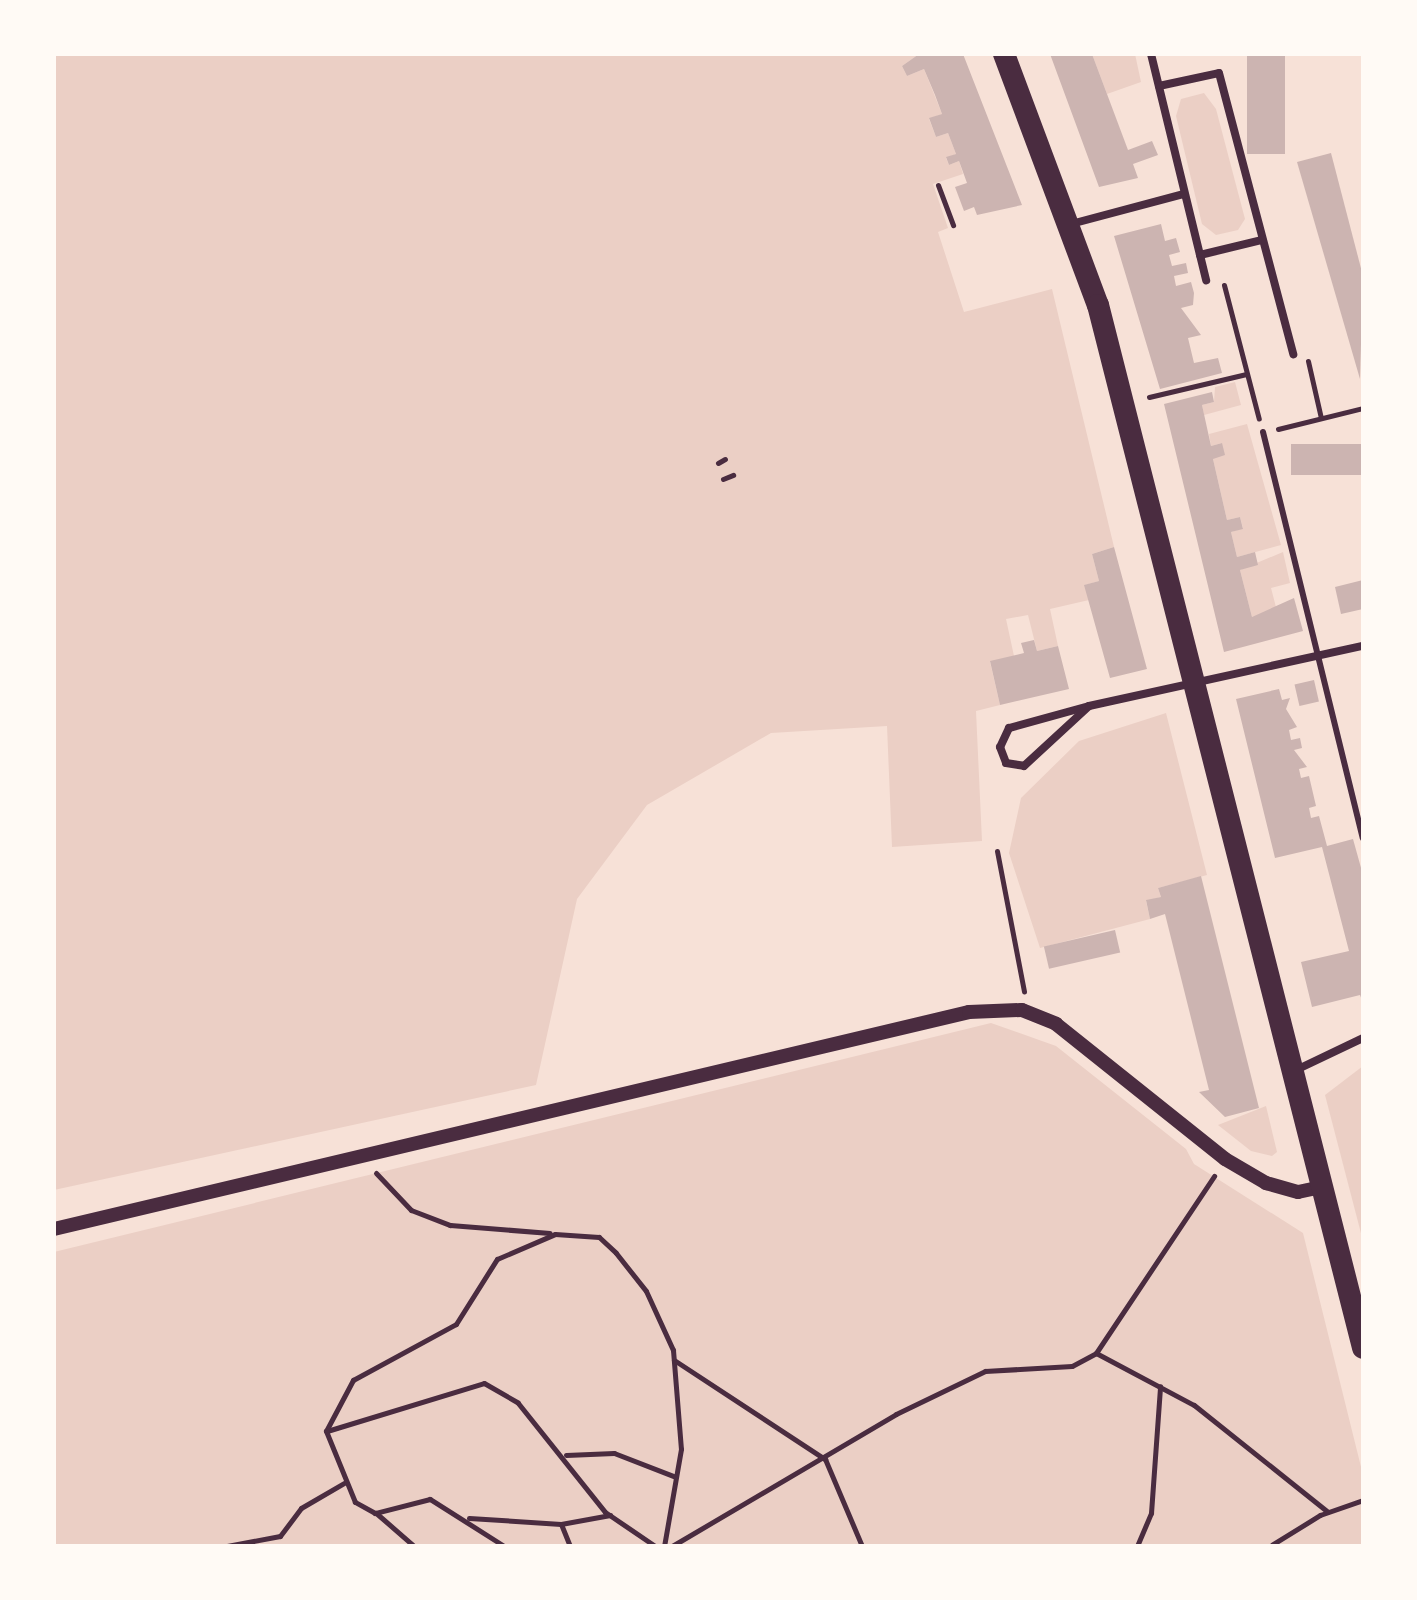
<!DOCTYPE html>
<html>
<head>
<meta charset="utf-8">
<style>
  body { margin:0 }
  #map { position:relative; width:1417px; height:1600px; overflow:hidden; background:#f7e1d7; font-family:"Alegreya Sans",sans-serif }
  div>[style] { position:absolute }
  .green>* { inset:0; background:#ebcfc5 }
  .building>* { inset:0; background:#ccb4b1; transform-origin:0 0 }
  .path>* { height:5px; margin:-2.5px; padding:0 2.5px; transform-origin:2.5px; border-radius:2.5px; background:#4a2c40 }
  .service>* { height:6px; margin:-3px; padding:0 3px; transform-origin:3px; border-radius:3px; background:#4a2c40 }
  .minor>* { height:8px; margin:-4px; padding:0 4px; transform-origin:4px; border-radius:4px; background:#4a2c40 }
  .tertiary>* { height:14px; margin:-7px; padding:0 7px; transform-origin:7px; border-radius:7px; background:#4a2c40 }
  .trunk>* { height:22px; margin:-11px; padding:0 11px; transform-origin:11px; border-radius:11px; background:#4a2c40 }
  span { translate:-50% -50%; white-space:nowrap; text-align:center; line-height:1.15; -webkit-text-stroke:7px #fffaf5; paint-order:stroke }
  .frame { position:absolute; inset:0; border:56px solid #fffaf5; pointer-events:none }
</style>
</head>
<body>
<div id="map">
  <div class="green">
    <i style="clip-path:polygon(54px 54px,919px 54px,902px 66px,907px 76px,924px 69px,942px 114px,929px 119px,936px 137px,948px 133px,956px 154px,946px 158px,949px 165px,959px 161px,963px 174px,933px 184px,948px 228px,938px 232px,964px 312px,1052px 289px,1114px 547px,1092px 554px,1099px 581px,1085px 585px,1089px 600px,1050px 609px,1058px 646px,1037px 651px,1028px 615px,1006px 619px,1014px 656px,990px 662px,1000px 705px,976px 711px,982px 841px,892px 847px,887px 726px,771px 733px,647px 805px,577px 899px,536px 1085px,54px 1190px)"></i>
    <i style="clip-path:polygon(1092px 54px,1135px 54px,1141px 82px,1107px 94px)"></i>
    <i style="clip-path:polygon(1204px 93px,1216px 109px,1245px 219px,1238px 230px,1216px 235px,1202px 224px,1176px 116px,1181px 99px)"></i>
    <i style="clip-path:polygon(1235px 382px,1241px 405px,1204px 415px,1202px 405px,1214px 402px,1215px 387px)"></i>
    <i style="clip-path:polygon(1247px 424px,1281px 545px,1237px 557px,1231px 532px,1243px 528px,1240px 517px,1227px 520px,1213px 459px,1222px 443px,1211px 446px,1209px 434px)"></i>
    <i style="clip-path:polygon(1283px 552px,1290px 583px,1271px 588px,1277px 611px,1252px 617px,1240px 570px)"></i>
    <i style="clip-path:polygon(1166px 713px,1207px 875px,1158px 888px,1161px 897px,1146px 901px,1150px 919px,1040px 948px,1009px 853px,1021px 798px,1079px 741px)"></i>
    <i style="clip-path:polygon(991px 1023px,1056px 1046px,1186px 1149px,1194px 1164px,1303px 1233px,1363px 1475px,1363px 1546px,54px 1546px,54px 1252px)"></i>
    <i style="clip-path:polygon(1363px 1066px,1363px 1241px,1325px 1095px)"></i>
    <i style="clip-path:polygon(1266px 1106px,1277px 1152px,1272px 1156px,1251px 1151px,1218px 1125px)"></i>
  </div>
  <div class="building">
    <i style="clip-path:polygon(919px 54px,963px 54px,1022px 205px,977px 215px,974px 207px,964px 211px,955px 187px,967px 183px,959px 161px,949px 165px,946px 157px,956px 154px,948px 133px,936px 137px,929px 118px,942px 114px,935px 95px,924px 69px,907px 76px,902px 66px)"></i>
    <i style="clip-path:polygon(1050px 54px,1092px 54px,1128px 150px,1152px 141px,1158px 155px,1133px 164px,1138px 178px,1099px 187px)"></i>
    <i style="left:1247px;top:54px;width:38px;height:100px"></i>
    <i style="clip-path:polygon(1331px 153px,1363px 276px,1360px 379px,1297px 162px)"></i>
    <i style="clip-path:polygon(1161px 224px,1165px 241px,1176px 238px,1180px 252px,1169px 255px,1172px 266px,1186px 263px,1188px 273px,1174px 276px,1176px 286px,1191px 282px,1194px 293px,1193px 305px,1181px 308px,1201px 335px,1188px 338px,1194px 363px,1218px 358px,1222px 373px,1160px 389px,1114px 236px)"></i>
    <i style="clip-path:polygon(1212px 392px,1214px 402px,1202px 405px,1211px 446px,1222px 443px,1225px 455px,1213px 459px,1227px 520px,1240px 517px,1243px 529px,1231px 532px,1237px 557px,1255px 552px,1258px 565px,1240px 570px,1252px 617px,1294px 598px,1303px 631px,1224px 652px,1164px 404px)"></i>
    <i style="left:1363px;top:444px;width:31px;height:72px;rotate:90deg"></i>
    <i style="clip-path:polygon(1114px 547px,1147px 669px,1110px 678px,1084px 585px,1099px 581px,1092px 554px)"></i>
    <i style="clip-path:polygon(1363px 580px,1363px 609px,1341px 614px,1335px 587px)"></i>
    <i style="clip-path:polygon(1034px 640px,1037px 651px,1058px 646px,1069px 689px,1000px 705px,990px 661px,1024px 653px,1021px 643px)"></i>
    <i style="left:1314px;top:680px;width:22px;height:20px;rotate:77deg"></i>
    <i style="clip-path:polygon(1279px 689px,1282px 700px,1290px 698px,1286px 709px,1297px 727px,1289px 730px,1291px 740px,1300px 738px,1302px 748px,1294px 750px,1307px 767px,1299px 769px,1301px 778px,1309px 776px,1316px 806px,1309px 808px,1311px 818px,1319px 816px,1327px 846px,1353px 839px,1363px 875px,1363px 1003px,1360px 995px,1312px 1007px,1301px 962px,1349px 951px,1322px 847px,1275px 858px,1236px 699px)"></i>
    <i style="clip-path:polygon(1201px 876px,1259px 1108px,1225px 1117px,1199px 1092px,1209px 1090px,1165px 914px,1150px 919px,1146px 900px,1161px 897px,1158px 888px)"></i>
    <i style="left:1115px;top:930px;width:23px;height:73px;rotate:77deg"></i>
  </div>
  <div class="path">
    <i style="left:938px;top:185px;width:43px;rotate:69.4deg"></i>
    <i style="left:1224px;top:285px;width:138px;rotate:75.4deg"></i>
    <i style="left:1308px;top:361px;width:58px;rotate:77.2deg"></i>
    <i style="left:1149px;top:397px;width:100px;rotate:-13.3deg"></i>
    <i style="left:1278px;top:429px;width:88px;rotate:-13.9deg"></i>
    <i style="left:718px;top:463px;width:8px;rotate:-30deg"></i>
    <i style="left:723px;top:479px;width:11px;rotate:-22deg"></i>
    <i style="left:997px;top:851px;width:143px;rotate:79.1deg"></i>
    <i style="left:376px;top:1173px;width:51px;rotate:46.6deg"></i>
    <i style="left:411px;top:1210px;width:42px;rotate:21deg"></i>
    <i style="left:450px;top:1225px;width:100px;rotate:4.6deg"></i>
    <i style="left:1096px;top:1353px;width:111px;rotate:28deg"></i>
    <i style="left:1194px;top:1405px;width:171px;rotate:38.6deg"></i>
    <i style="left:674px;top:1360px;width:181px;rotate:33.3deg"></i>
    <i style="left:825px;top:1459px;width:95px;rotate:67deg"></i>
    <i style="left:327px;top:1431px;width:164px;rotate:-17deg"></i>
    <i style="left:484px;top:1383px;width:39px;rotate:30deg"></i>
    <i style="left:518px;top:1403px;width:139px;rotate:51.4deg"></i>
    <i style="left:605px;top:1512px;width:60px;rotate:34.2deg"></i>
    <i style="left:566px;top:1455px;width:48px;rotate:-2.4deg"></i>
    <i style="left:614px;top:1453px;width:66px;rotate:21.2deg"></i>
    <i style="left:376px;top:1513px;width:50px;rotate:41deg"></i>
    <i style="left:469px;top:1518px;width:92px;rotate:3.7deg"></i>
    <i style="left:561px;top:1524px;width:24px;rotate:68deg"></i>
    <i style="left:561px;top:1524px;width:50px;rotate:-10.4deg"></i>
    <i style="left:227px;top:1546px;width:54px;rotate:-10.7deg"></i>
    <i style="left:280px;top:1536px;width:35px;rotate:-53deg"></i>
    <i style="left:301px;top:1508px;width:50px;rotate:-30.2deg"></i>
    <i style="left:504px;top:1546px;width:88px;rotate:-147.6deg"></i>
    <i style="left:430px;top:1499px;width:57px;rotate:165.7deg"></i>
    <i style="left:375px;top:1513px;width:23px;rotate:-151deg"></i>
    <i style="left:355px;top:1502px;width:77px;rotate:-112.2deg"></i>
    <i style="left:326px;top:1431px;width:58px;rotate:-62.1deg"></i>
    <i style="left:353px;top:1380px;width:117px;rotate:-28.5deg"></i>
    <i style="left:456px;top:1324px;width:77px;rotate:-57.8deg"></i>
    <i style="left:497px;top:1259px;width:63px;rotate:-23.3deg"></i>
    <i style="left:555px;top:1234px;width:44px;rotate:3.9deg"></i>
    <i style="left:599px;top:1237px;width:23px;rotate:43deg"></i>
    <i style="left:616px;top:1253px;width:48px;rotate:51.7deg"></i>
    <i style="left:646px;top:1291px;width:65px;rotate:65.4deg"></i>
    <i style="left:673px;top:1350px;width:99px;rotate:85.4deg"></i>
    <i style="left:681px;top:1449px;width:98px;rotate:99.9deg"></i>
    <i style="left:672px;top:1546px;width:260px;rotate:-30.5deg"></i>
    <i style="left:896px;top:1414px;width:99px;rotate:-25.8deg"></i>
    <i style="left:985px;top:1371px;width:87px;rotate:-3.3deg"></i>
    <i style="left:1072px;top:1366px;width:27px;rotate:-28deg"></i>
    <i style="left:1096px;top:1353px;width:213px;rotate:-56.3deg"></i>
    <i style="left:1137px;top:1546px;width:36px;rotate:-67deg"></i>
    <i style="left:1151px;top:1513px;width:127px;rotate:-85.9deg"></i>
    <i style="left:1270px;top:1546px;width:59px;rotate:-31.8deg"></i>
    <i style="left:1320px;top:1515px;width:46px;rotate:-19.2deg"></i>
  </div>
  <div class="service">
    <i style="left:1263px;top:432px;width:418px;rotate:76.2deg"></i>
  </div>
  <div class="minor">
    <i style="left:1151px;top:54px;width:233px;rotate:76.3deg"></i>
    <i style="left:1159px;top:86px;width:61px;rotate:-12.2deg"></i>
    <i style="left:1219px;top:73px;width:291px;rotate:75.2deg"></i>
    <i style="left:1071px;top:224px;width:117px;rotate:-14.9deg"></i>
    <i style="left:1200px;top:255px;width:64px;rotate:-13.6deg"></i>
    <i style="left:1089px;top:706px;width:83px;rotate:164.6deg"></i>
    <i style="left:1009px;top:728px;width:21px;rotate:115deg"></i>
    <i style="left:1000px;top:747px;width:17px;rotate:69deg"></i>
    <i style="left:1006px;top:763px;width:18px;rotate:9deg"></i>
    <i style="left:1024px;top:766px;width:88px;rotate:-42.7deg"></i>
    <i style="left:1089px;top:706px;width:280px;rotate:-12.4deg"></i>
    <i style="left:1296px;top:1070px;width:74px;rotate:-25.5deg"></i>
  </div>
  <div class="tertiary">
    <i style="left:54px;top:1229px;width:940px;rotate:-13.34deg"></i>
    <i style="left:969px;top:1012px;width:53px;rotate:-2.2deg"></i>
    <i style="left:1022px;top:1010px;width:37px;rotate:22deg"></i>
    <i style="left:1056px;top:1024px;width:216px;rotate:38.6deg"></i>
    <i style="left:1225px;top:1159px;width:48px;rotate:30.3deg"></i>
    <i style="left:1266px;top:1183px;width:33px;rotate:16deg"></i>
    <i style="left:1298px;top:1192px;width:24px;rotate:-12deg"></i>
  </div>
  <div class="trunk">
    <i style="left:1004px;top:54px;width:268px;rotate:69.5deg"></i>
    <i style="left:1098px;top:305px;width:1076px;rotate:75.74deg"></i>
  </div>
  <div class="frame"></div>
</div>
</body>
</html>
